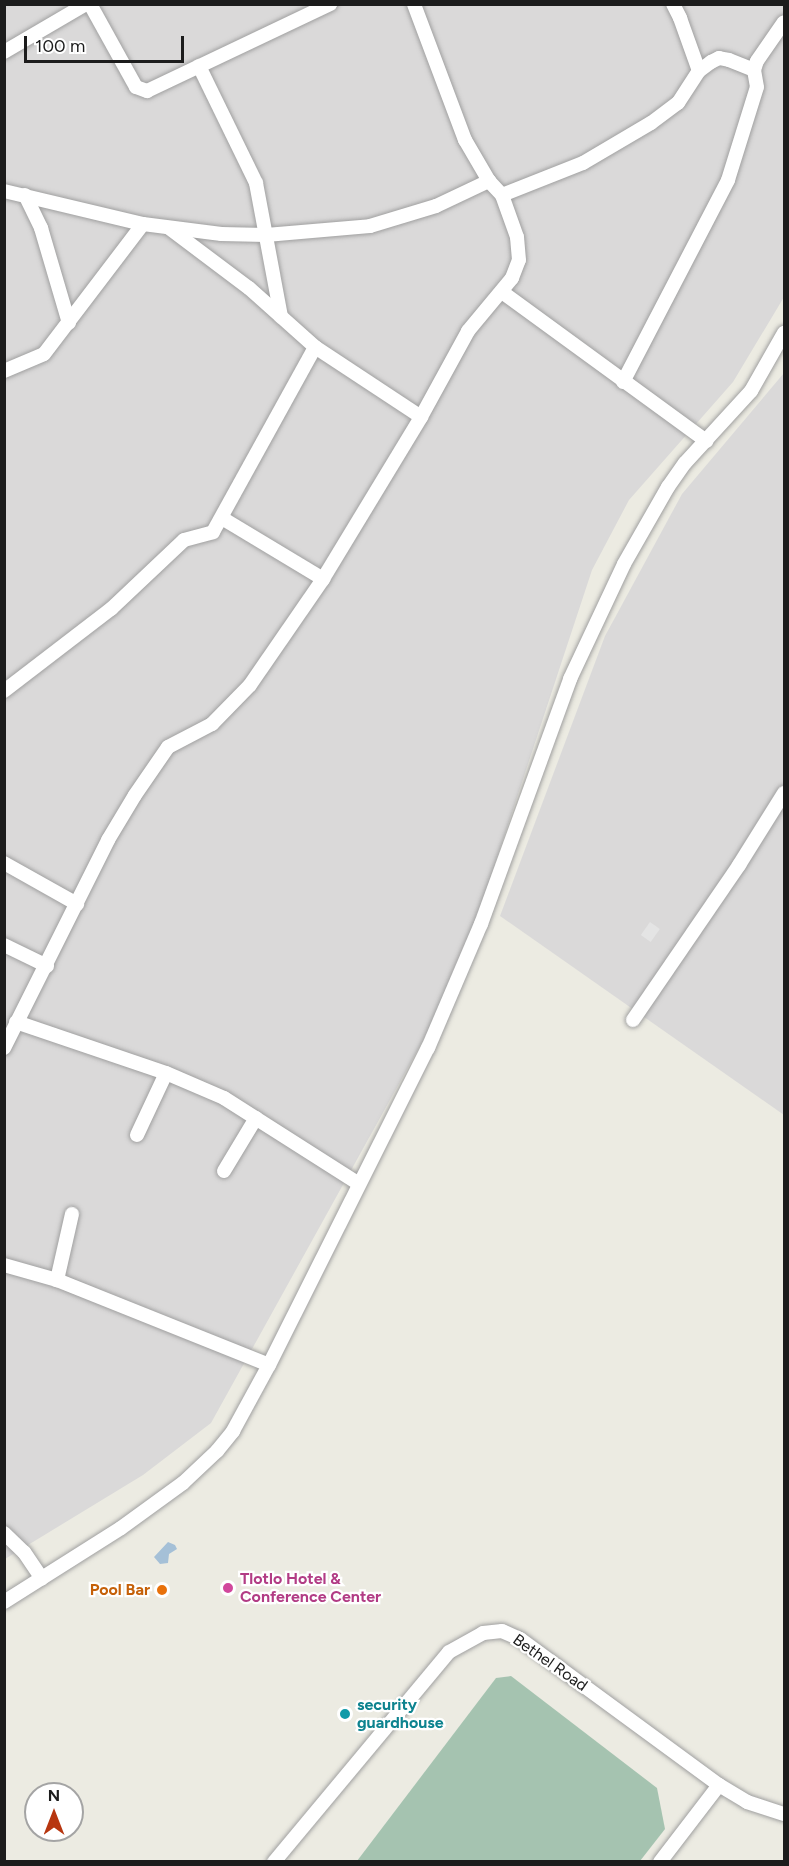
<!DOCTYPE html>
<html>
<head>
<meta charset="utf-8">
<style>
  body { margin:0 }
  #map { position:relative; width:789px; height:1866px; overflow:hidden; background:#ecebe2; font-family:Figtree,sans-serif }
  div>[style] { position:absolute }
  .residential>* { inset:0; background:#dad9d9 }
  .cemetery>* { inset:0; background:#a5c3b0 }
  .parking>* { inset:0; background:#e4e4e4; transform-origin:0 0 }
  .water>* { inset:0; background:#a5c0d7 }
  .roads { filter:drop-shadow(0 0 2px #a0a0a0) drop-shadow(0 0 2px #a0a0a0) }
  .minor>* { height:14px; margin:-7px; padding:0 7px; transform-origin:7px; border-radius:7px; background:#fff }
  .dots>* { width:16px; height:16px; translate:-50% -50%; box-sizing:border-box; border:3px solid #fff; border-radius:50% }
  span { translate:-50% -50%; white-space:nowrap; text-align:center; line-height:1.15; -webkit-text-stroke:4.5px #fff; paint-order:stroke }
  .hotel-label { font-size:16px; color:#b23c85; font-weight:700 }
  .left { translate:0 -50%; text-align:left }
  .food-label { font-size:16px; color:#c56008; font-weight:700 }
  .right { translate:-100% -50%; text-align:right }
  .street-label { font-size:16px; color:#1c1c1c }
  .culture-label { font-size:16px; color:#0d838f; font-weight:700 }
  .frame { position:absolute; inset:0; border:6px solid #1c1c1c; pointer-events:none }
  .north { position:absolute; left:24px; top:1782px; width:60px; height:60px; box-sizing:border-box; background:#fff; border:2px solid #a4a4a4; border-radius:50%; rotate:0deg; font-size:16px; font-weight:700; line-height:24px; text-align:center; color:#1c1c1c }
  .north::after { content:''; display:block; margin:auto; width:21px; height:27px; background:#b73610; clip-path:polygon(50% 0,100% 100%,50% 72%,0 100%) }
  .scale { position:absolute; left:24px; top:36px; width:160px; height:27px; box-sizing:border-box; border:3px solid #1c1c1c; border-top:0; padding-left:8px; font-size:18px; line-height:21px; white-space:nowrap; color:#1c1c1c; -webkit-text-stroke:4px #fff; paint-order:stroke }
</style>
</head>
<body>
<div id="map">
  <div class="residential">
    <i style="clip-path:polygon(5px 5px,784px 5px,784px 297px,733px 382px,629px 500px,592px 570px,457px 979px,211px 1423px,143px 1475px,5px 1559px)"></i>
    <i style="clip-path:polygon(784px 373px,784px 1115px,500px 916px,605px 636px,682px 494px)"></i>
  </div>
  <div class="cemetery">
    <i style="clip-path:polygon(511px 1676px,657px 1788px,665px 1829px,640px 1861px,357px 1861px,496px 1678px)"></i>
  </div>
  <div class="parking">
    <i style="left:650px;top:922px;width:12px;height:16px;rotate:35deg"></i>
  </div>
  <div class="water">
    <i style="clip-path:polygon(168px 1542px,175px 1545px,177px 1549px,169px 1554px,168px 1563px,160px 1564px,154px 1557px)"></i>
  </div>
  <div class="roads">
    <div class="minor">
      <i style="left:90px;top:4px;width:95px;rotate:61deg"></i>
      <i style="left:136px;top:87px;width:12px;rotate:20deg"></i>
      <i style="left:147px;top:91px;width:203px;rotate:-25.4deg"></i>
      <i style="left:673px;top:4px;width:16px;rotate:63deg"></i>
      <i style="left:680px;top:18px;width:56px;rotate:70.3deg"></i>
      <i style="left:4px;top:52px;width:95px;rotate:-30.3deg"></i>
      <i style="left:199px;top:66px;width:130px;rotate:64deg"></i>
      <i style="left:256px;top:183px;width:136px;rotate:79.4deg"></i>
      <i style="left:4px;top:191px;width:143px;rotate:13.4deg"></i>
      <i style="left:143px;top:224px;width:79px;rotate:7.3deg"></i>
      <i style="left:221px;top:234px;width:45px;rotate:1.3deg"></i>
      <i style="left:266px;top:235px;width:104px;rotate:-4.9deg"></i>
      <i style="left:370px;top:226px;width:69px;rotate:-16.9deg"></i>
      <i style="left:436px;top:206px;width:59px;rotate:-25.3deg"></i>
      <i style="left:25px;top:195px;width:37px;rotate:64deg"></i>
      <i style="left:41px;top:228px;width:99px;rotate:73.6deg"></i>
      <i style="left:502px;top:195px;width:87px;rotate:-21.6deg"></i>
      <i style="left:583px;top:163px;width:79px;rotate:-30.5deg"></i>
      <i style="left:651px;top:123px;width:34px;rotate:-37deg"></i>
      <i style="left:678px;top:103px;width:38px;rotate:-57deg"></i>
      <i style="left:699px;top:71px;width:15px;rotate:-37deg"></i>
      <i style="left:711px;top:62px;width:9px;rotate:-27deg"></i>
      <i style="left:719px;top:58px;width:10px;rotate:11deg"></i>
      <i style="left:729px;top:60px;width:27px;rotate:22deg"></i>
      <i style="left:169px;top:228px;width:100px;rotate:36.9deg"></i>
      <i style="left:249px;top:288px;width:89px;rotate:41.8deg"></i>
      <i style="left:315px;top:347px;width:127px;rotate:33.4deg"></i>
      <i style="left:502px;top:292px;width:253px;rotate:36.1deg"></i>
      <i style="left:4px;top:371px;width:43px;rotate:-23deg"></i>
      <i style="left:44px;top:354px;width:163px;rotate:-52.7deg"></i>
      <i style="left:623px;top:382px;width:228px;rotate:-62.5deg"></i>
      <i style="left:728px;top:180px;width:97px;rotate:-72.7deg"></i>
      <i style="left:757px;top:87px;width:17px;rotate:-100deg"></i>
      <i style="left:754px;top:70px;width:9px;rotate:-72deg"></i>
      <i style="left:757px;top:61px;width:47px;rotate:-55.3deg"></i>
      <i style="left:222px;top:518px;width:118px;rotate:31.1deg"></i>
      <i style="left:4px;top:691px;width:135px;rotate:-37.5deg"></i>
      <i style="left:111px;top:609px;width:100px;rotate:-43.4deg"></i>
      <i style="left:184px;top:540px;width:30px;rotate:-15deg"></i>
      <i style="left:213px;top:532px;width:211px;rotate:-61.1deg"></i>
      <i style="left:4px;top:863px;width:84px;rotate:29.3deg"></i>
      <i style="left:4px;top:945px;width:48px;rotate:26deg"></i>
      <i style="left:633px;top:1020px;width:188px;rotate:-55.6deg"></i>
      <i style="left:739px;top:865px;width:85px;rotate:-58deg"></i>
      <i style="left:16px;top:1022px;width:158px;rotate:18.8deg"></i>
      <i style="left:166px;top:1073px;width:63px;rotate:23.3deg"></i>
      <i style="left:224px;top:1098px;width:160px;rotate:32.5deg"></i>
      <i style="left:4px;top:1048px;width:233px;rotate:-63.4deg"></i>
      <i style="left:108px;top:840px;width:52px;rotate:-59deg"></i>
      <i style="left:135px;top:795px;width:58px;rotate:-55.5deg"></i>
      <i style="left:168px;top:747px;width:50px;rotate:-27.6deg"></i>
      <i style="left:212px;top:724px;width:54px;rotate:-45.7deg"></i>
      <i style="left:250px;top:685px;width:129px;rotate:-55.4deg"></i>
      <i style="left:323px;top:579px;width:189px;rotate:-58.8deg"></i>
      <i style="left:421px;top:417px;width:98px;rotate:-61.3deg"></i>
      <i style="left:468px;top:331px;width:69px;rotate:-50.3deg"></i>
      <i style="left:512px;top:278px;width:19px;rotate:-69deg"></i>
      <i style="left:519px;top:260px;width:23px;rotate:-95deg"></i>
      <i style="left:517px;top:237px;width:45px;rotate:-109.7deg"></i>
      <i style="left:502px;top:195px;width:19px;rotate:-133deg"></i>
      <i style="left:489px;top:181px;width:48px;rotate:-120.3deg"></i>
      <i style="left:465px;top:140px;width:145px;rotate:-110.6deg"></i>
      <i style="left:137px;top:1135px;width:68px;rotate:-64.9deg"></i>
      <i style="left:224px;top:1171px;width:62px;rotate:-58.9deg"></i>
      <i style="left:72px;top:1214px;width:68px;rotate:102.8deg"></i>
      <i style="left:57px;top:1280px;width:228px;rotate:21.8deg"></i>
      <i style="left:4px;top:1265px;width:55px;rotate:15.8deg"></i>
      <i style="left:4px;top:1533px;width:28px;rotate:44deg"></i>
      <i style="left:24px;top:1552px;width:32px;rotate:56deg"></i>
      <i style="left:4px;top:1602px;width:138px;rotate:-32.3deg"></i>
      <i style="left:121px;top:1528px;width:77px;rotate:-36deg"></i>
      <i style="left:183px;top:1483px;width:47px;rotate:-43.3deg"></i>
      <i style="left:217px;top:1451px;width:26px;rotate:-51deg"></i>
      <i style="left:233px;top:1431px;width:75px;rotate:-61.4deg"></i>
      <i style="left:269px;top:1365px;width:355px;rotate:-63.4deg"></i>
      <i style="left:428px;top:1048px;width:135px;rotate:-66.9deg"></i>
      <i style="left:481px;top:924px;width:261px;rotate:-70deg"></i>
      <i style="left:570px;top:679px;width:127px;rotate:-64.8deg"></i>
      <i style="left:624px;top:564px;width:89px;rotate:-60.3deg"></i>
      <i style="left:668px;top:487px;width:29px;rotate:-55deg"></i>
      <i style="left:685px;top:463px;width:98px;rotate:-47.5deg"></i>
      <i style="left:751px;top:391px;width:67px;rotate:-60.4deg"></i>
      <i style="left:274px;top:1862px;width:273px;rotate:-50.2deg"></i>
      <i style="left:449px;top:1652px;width:39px;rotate:-29deg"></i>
      <i style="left:483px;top:1633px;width:19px;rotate:-6deg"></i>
      <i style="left:502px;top:1631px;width:20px;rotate:24deg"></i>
      <i style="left:520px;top:1639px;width:247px;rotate:36.3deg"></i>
      <i style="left:719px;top:1785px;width:33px;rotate:31deg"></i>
      <i style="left:747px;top:1802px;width:39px;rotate:18deg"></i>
      <i style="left:660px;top:1862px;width:97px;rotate:-52.5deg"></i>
    </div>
  </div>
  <div class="dots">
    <i style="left:228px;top:1588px;background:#d1479c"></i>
    <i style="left:162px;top:1590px;background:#e8710a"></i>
    <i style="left:345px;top:1714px;background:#0f9aa8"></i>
  </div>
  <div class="hotel-label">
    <span class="left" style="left:240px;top:1588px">Tlotlo Hotel &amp;<br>Conference Center</span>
  </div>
  <div class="food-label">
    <span class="right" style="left:150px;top:1590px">Pool Bar</span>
  </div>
  <div class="street-label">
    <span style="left:550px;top:1663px;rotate:35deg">Bethel Road</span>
  </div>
  <div class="culture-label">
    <span class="left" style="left:357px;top:1714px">security<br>guardhouse</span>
  </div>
  <div class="frame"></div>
  <div class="north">N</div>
  <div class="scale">100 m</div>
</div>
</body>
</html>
